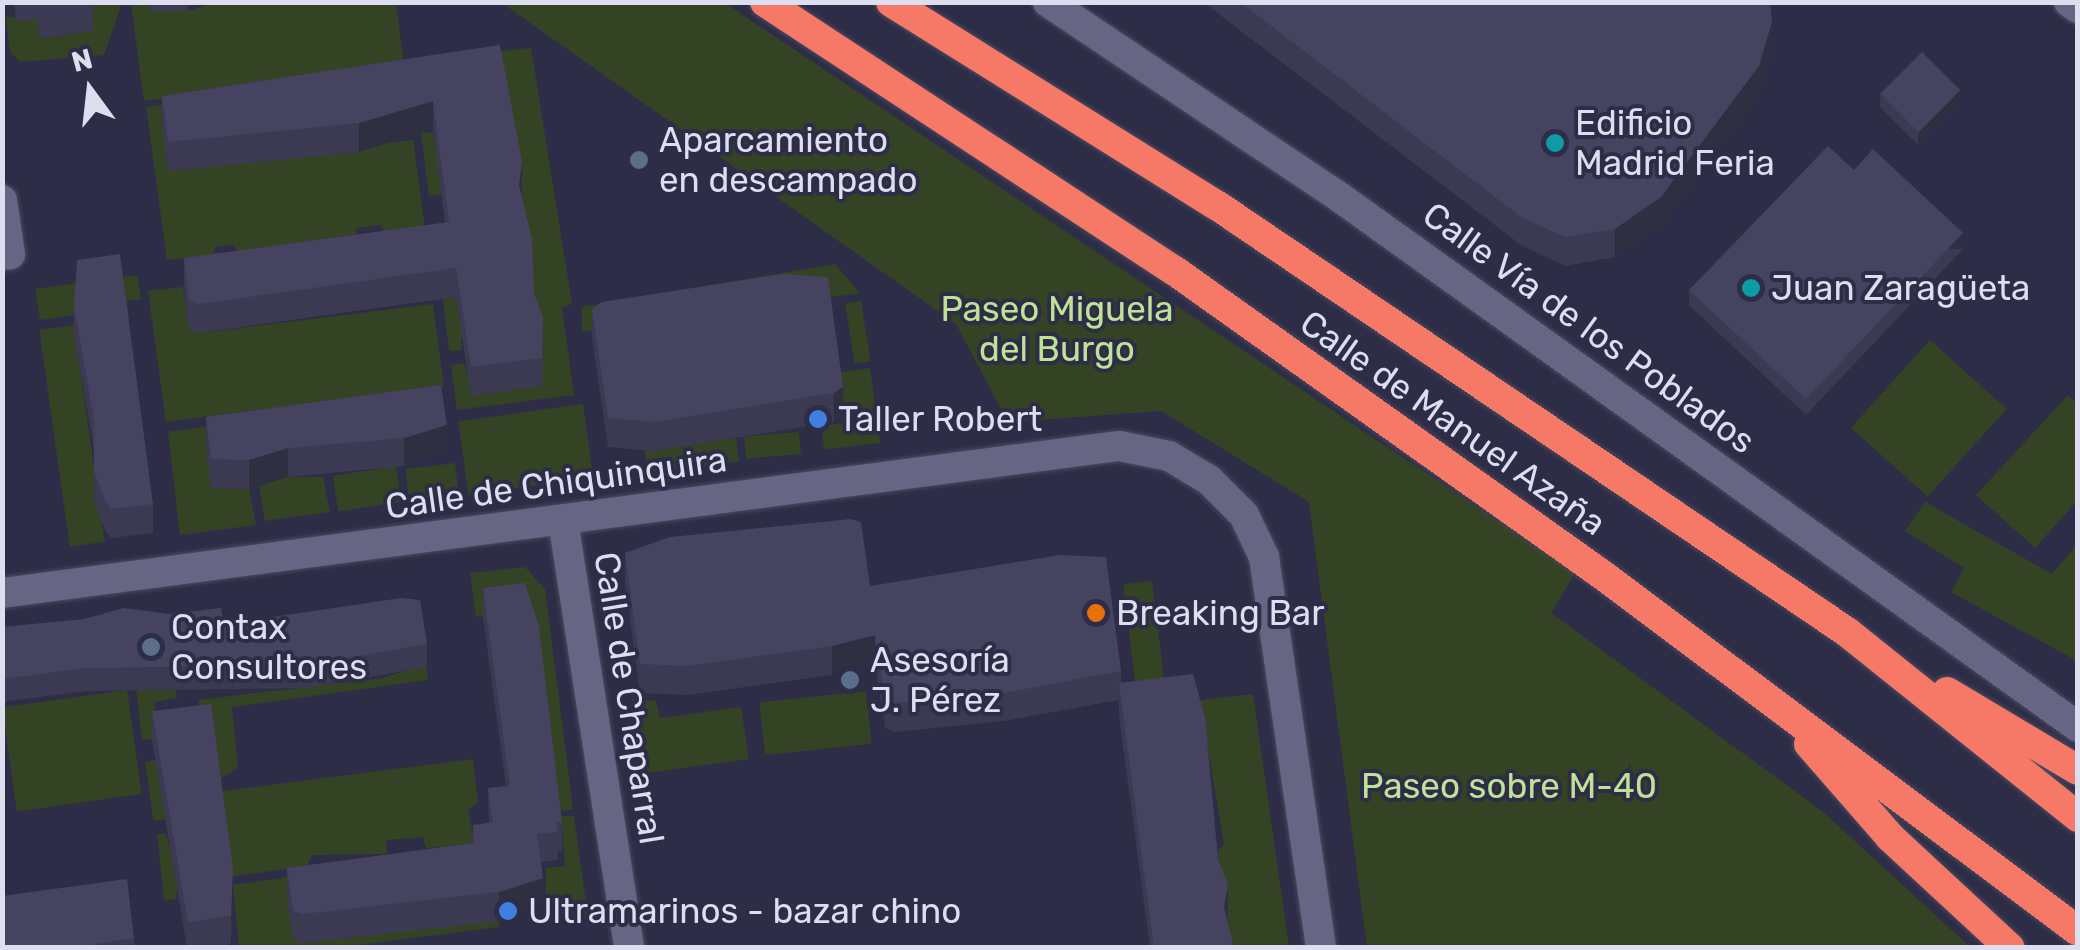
<!DOCTYPE html>
<html>
<head>
<meta charset="utf-8">
<style>
  body { margin:0 }
  #map { position:relative; width:2080px; height:950px; overflow:hidden; background:#2e2d47; font-family:Rubik,sans-serif }
  div>[style] { position:absolute }
  .green>* { inset:0; background:#354325; transform-origin:0 0 }
  .roads { filter:drop-shadow(0 0 2px #4a495f) drop-shadow(0 0 2px #4a495f) }
  .street>* { height:30px; margin:-15px; padding:0 15px; transform-origin:15px; border-radius:15px; background:#666684 }
  .highway>* { height:30px; margin:-15px; padding:0 15px; transform-origin:15px; border-radius:15px; background:#f57966 }
  .wall>* { inset:0; background:#3b3a52 }
  .shaded-wall>* { inset:0; background:#302f42; transform-origin:0 0 }
  .building>* { inset:0; background:#45435f; transform-origin:0 0 }
  .dots>* { width:28px; height:28px; translate:-50% -50%; box-sizing:border-box; border:5px solid #2e2d47; border-radius:50% }
  span { translate:-50% -50%; white-space:nowrap; text-align:center; line-height:1.15; -webkit-text-stroke:8px #2e2d47; paint-order:stroke }
  .poi-label { font-size:35px; color:#dddeef }
  .left { translate:0 -50%; text-align:left }
  .park-label { font-size:35px; color:#bfe297 }
  .street-label { font-size:35px; color:#dddeef }
  .frame { position:absolute; inset:0; border:5px solid #dddeef; pointer-events:none }
  .north { position:absolute; left:40px; top:40px; width:100px; height:100px; -webkit-text-stroke:8px #2e2d47; paint-order:stroke; rotate:345deg; font-size:28px; font-weight:700; line-height:40px; text-align:center; color:#dddeef }
  .north::after { content:''; display:block; margin:auto; width:35px; height:45px; background:#dddeef; clip-path:polygon(50% 0,100% 100%,50% 72%,0 100%) }
</style>
</head>
<body>
<div id="map">
  <div class="green">
    <i style="clip-path:polygon(216px 2px,396px 3px,404px 66px,144px 101px,131px 3px,188px 11px)"></i>
    <i style="clip-path:polygon(92px 3px,122px 3px,104px 55px,21px 62px,10px 52px,6px 17px,37px 18px,41px 38px,92px 31px)"></i>
    <i style="clip-path:polygon(502px 3px,725px 3px,1575px 573px,1551px 613px,1822px 811px,1970px 947px,1367px 947px,1309px 502px,1161px 411px,1008px 422px,956px 324px)"></i>
    <i style="clip-path:polygon(531px 48px,572px 304px,562px 307px,574px 395px,457px 410px,451px 365px,464px 363px,467px 374px,541px 386px,411px 60px)"></i>
    <i style="clip-path:polygon(178px 103px,178px 170px,413px 140px,425px 228px,383px 232px,381px 225px,356px 228px,357px 237px,237px 252px,234px 245px,214px 247px,214px 255px,167px 260px,146px 107px)"></i>
    <i style="clip-path:polygon(433px 132px,443px 194px,429px 196px,421px 133px)"></i>
    <i style="clip-path:polygon(835px 264px,860px 293px,582px 332px,582px 307px)"></i>
    <i style="clip-path:polygon(137px 275px,141px 300px,127px 300px,129px 320px,78px 297px,74px 315px,40px 320px,35px 289px)"></i>
    <i style="clip-path:polygon(183px 287px,189px 328px,199px 333px,433px 304px,444px 386px,166px 422px,148px 291px)"></i>
    <i style="clip-path:polygon(442px 292px,474px 295px,479px 335px,461px 338px,462px 350px,449px 351px)"></i>
    <i style="left:861px;top:301px;width:61px;height:16px;rotate:81deg"></i>
    <i style="left:74px;top:325px;width:219px;height:35px;rotate:82deg"></i>
    <i style="left:1930px;top:340px;width:103px;height:118px;rotate:42deg"></i>
    <i style="left:870px;top:368px;width:42px;height:31px;rotate:82deg"></i>
    <i style="clip-path:polygon(2068px 395px,2077px 404px,2077px 501px,2035px 548px,1976px 495px)"></i>
    <i style="left:583px;top:404px;width:74px;height:126px;rotate:82deg"></i>
    <i style="left:877px;top:419px;width:24px;height:56px;rotate:83deg"></i>
    <i style="clip-path:polygon(219px 425px,211px 488px,249px 489px,256px 525px,180px 535px,168px 432px)"></i>
    <i style="left:799px;top:432px;width:22px;height:55px;rotate:85deg"></i>
    <i style="left:736px;top:438px;width:24px;height:92px;rotate:83deg"></i>
    <i style="left:455px;top:463px;width:32px;height:50px;rotate:83deg"></i>
    <i style="left:396px;top:466px;width:36px;height:64px;rotate:81deg"></i>
    <i style="clip-path:polygon(288px 477px,323px 477px,330px 512px,265px 521px,259px 486px)"></i>
    <i style="clip-path:polygon(1925px 502px,2052px 574px,2077px 545px,2077px 661px,1951px 592px,1964px 568px,1905px 531px)"></i>
    <i style="clip-path:polygon(525px 567px,545px 589px,573px 809px,560px 811px,524px 612px,476px 617px,470px 573px)"></i>
    <i style="left:1152px;top:581px;width:109px;height:29px;rotate:83deg"></i>
    <i style="clip-path:polygon(426px 664px,428px 680px,232px 707px,238px 768px,213px 783px,211px 738px,198px 700px,383px 678px)"></i>
    <i style="clip-path:polygon(174px 675px,177px 698px,155px 702px,153px 739px,142px 740px,136px 688px)"></i>
    <i style="left:127px;top:690px;width:105px;height:126px;rotate:82deg"></i>
    <i style="left:866px;top:691px;width:53px;height:107px;rotate:84deg"></i>
    <i style="clip-path:polygon(1253px 694px,1289px 947px,1225px 947px,1213px 856px,1224px 845px,1200px 700px)"></i>
    <i style="clip-path:polygon(632px 699px,656px 701px,660px 718px,741px 707px,749px 759px,647px 773px)"></i>
    <i style="clip-path:polygon(473px 759px,478px 802px,468px 810px,475px 844px,426px 848px,423px 837px,386px 840px,387px 854px,312px 855px,307px 866px,228px 877px,216px 792px)"></i>
    <i style="left:157px;top:760px;width:60px;height:12px;rotate:82deg"></i>
    <i style="clip-path:polygon(561px 816px,574px 816px,588px 917px,546px 922px,546px 868px,565px 866px)"></i>
    <i style="clip-path:polygon(157px 834px,166px 834px,171px 851px,179px 879px,176px 899px,164px 900px)"></i>
    <i style="clip-path:polygon(316px 873px,304px 943px,455px 923px,499px 921px,499px 927px,343px 947px,239px 947px,233px 885px)"></i>
  </div>
  <div class="roads">
    <div class="street">
      <i style="left:1048px;top:2px;width:349px;rotate:33.8deg"></i>
      <i style="left:1338px;top:196px;width:911px;rotate:35.66deg"></i>
      <i style="left:2069px;top:2px;width:11px;rotate:34deg"></i>
      <i style="left:2px;top:200px;width:55px;rotate:81.6deg"></i>
      <i style="left:10px;top:254px;width:8px;rotate:173deg"></i>
      <i style="left:563px;top:520px;width:433px;rotate:81.2deg"></i>
      <i style="left:2px;top:593px;width:1127px;rotate:-7.5deg"></i>
      <i style="left:1119px;top:446px;width:51px;rotate:11.3deg"></i>
      <i style="left:1169px;top:456px;width:47px;rotate:31deg"></i>
      <i style="left:1209px;top:480px;width:49px;rotate:45deg"></i>
      <i style="left:1244px;top:515px;width:47px;rotate:64.5deg"></i>
      <i style="left:1264px;top:557px;width:395px;rotate:81.7deg"></i>
    </div>
    <div class="highway">
      <i style="left:765px;top:2px;width:490px;rotate:33.3deg"></i>
      <i style="left:1175px;top:271px;width:526px;rotate:35.41deg"></i>
      <i style="left:1604px;top:576px;width:592px;rotate:36.83deg"></i>
      <i style="left:891px;top:2px;width:385px;rotate:32deg"></i>
      <i style="left:1218px;top:206px;width:760px;rotate:34.11deg"></i>
      <i style="left:1847px;top:632px;width:296px;rotate:38.7deg"></i>
      <i style="left:1947px;top:692px;width:152px;rotate:30.8deg"></i>
      <i style="left:1809px;top:744px;width:123px;rotate:48.9deg"></i>
      <i style="left:1890px;top:837px;width:163px;rotate:42.8deg"></i>
    </div>
  </div>
  <div class="wall">
    <i style="clip-path:polygon(14px 2px,93px 2px,93px 31px,40px 38px,37px 18px,16px 21px)"></i>
    <i style="clip-path:polygon(149px 2px,216px 2px,188px 11px,150px 11px)"></i>
    <i style="clip-path:polygon(1203px 2px,1770px 2px,1772px 51px,1759px 95px,1661px 226px,1615px 257px,1565px 266px,1521px 245px)"></i>
    <i style="clip-path:polygon(500px 45px,522px 190px,522px 195px,534px 294px,543px 346px,542px 386px,471px 396px,456px 297px,199px 333px,189px 329px,184px 287px,184px 258px,445px 223px,433px 129px,359px 152px,168px 171px,162px 124px,162px 96px)"></i>
    <i style="clip-path:polygon(1880px 94px,1960px 102px,1918px 145px,1880px 107px)"></i>
    <i style="clip-path:polygon(1854px 170px,1963px 249px,1806px 415px,1689px 305px,1689px 290px)"></i>
    <i style="clip-path:polygon(828px 277px,843px 416px,834px 422px,654px 451px,608px 447px,592px 338px,592px 309px)"></i>
    <i style="clip-path:polygon(74px 305px,153px 504px,153px 533px,111px 538px,105px 530px,94px 500px,94px 449px,74px 334px)"></i>
    <i style="clip-path:polygon(441px 385px,447px 454px,404px 466px,288px 477px,249px 489px,211px 488px,206px 446px,206px 417px)"></i>
    <i style="clip-path:polygon(625px 553px,870px 586px,1121px 671px,1121px 682px,1218px 859px,1227px 920px,1234px 948px,1150px 948px,1119px 716px,1119px 700px,1004px 721px,895px 732px,885px 728px,875px 663px,832px 675px,687px 695px,640px 693px,625px 581px)"></i>
    <i style="clip-path:polygon(483px 588px,562px 822px,562px 851px,558px 851px,558px 860px,541px 862px,543px 906px,499px 921px,303px 943px,293px 940px,287px 897px,287px 868px,473px 843px,473px 825px,489px 823px,488px 788px,506px 786px,483px 617px)"></i>
    <i style="clip-path:polygon(223px 620px,427px 644px,427px 667px,308px 688px,86px 691px,2px 702px,2px 627px)"></i>
    <i style="clip-path:polygon(152px 711px,233px 898px,231px 944px,208px 948px,187px 948px,152px 739px)"></i>
    <i style="clip-path:polygon(134px 938px,134px 948px,2px 948px)"></i>
  </div>
  <div class="shaded-wall">
    <i style="clip-path:polygon(188px 2px,216px 2px,188px 11px)"></i>
    <i style="clip-path:polygon(1772px 22px,1772px 51px,1759px 95px,1661px 226px,1615px 257px,1615px 229px)"></i>
    <i style="clip-path:polygon(1960px 90px,1960px 102px,1918px 145px,1918px 133px)"></i>
    <i style="clip-path:polygon(433px 101px,433px 129px,359px 152px,359px 123px)"></i>
    <i style="clip-path:polygon(522px 161px,522px 190px,519px 214px,519px 185px)"></i>
    <i style="left:1963px;top:233px;width:16px;height:228px;rotate:90deg"></i>
    <i style="clip-path:polygon(843px 387px,843px 416px,834px 422px,834px 393px)"></i>
    <i style="clip-path:polygon(447px 425px,447px 454px,404px 466px,404px 438px)"></i>
    <i style="clip-path:polygon(288px 448px,288px 477px,249px 489px,249px 460px)"></i>
    <i style="clip-path:polygon(875px 635px,875px 663px,832px 675px,832px 646px)"></i>
    <i style="clip-path:polygon(233px 869px,233px 898px,231px 944px,231px 916px)"></i>
    <i style="clip-path:polygon(543px 878px,543px 906px,499px 921px,499px 892px)"></i>
    <i style="clip-path:polygon(1228px 885px,1228px 918px,1224px 940px,1224px 907px)"></i>
  </div>
  <div class="building">
    <i style="clip-path:polygon(1240px 2px,1770px 2px,1772px 22px,1759px 66px,1661px 197px,1615px 229px,1565px 237px,1521px 217px)"></i>
    <i style="clip-path:polygon(500px 45px,522px 161px,519px 185px,532px 239px,534px 294px,543px 317px,542px 358px,471px 367px,456px 268px,199px 304px,189px 300px,184px 258px,449px 222px,433px 101px,359px 123px,168px 142px,162px 96px)"></i>
    <i style="left:1922px;top:52px;width:54px;height:59px;rotate:45deg"></i>
    <i style="clip-path:polygon(1828px 146px,1854px 170px,1873px 149px,1963px 233px,1806px 399px,1689px 290px)"></i>
    <i style="clip-path:polygon(120px 254px,153px 504px,111px 509px,105px 501px,94px 471px,94px 420px,74px 305px,77px 260px)"></i>
    <i style="clip-path:polygon(783px 274px,828px 277px,843px 387px,834px 393px,654px 422px,608px 418px,592px 309px,602px 302px)"></i>
    <i style="clip-path:polygon(441px 385px,447px 425px,404px 438px,288px 448px,249px 460px,211px 459px,206px 417px)"></i>
    <i style="clip-path:polygon(851px 519px,861px 522px,870px 586px,1060px 555px,1106px 557px,1121px 671px,1004px 693px,895px 703px,885px 700px,875px 635px,832px 646px,687px 666px,640px 664px,625px 553px,670px 537px)"></i>
    <i style="clip-path:polygon(525px 583px,539px 627px,562px 822px,556px 823px,558px 832px,537px 834px,543px 878px,499px 892px,303px 914px,293px 911px,287px 868px,474px 843px,473px 825px,493px 822px,488px 788px,510px 786px,483px 588px)"></i>
    <i style="clip-path:polygon(401px 598px,420px 600px,427px 644px,308px 665px,86px 668px,2px 679px,2px 627px,84px 619px,124px 608px,169px 614px,221px 608px,223px 620px,259px 619px)"></i>
    <i style="clip-path:polygon(1193px 674px,1205px 717px,1218px 859px,1228px 885px,1224px 907px,1234px 948px,1154px 948px,1119px 683px)"></i>
    <i style="clip-path:polygon(211px 704px,233px 869px,231px 916px,188px 922px,152px 711px)"></i>
    <i style="clip-path:polygon(127px 879px,134px 938px,70px 948px,2px 948px,2px 896px)"></i>
  </div>
  <div class="dots">
    <i style="left:1555px;top:143px;background:#0f9aa8"></i>
    <i style="left:639px;top:160px;background:#5c6f8a"></i>
    <i style="left:1751px;top:288px;background:#0f9aa8"></i>
    <i style="left:818px;top:419px;background:#3f7fe0"></i>
    <i style="left:1096px;top:613px;background:#e8710a"></i>
    <i style="left:151px;top:647px;background:#5c6f8a"></i>
    <i style="left:850px;top:680px;background:#5c6f8a"></i>
    <i style="left:508px;top:911px;background:#3f7fe0"></i>
  </div>
  <div class="poi-label">
    <span class="left" style="left:1575px;top:143px">Edificio<br>Madrid Feria</span>
    <span class="left" style="left:659px;top:160px">Aparcamiento<br>en descampado</span>
    <span class="left" style="left:1771px;top:288px">Juan Zaragüeta</span>
    <span class="left" style="left:838px;top:419px">Taller Robert</span>
    <span class="left" style="left:1116px;top:613px">Breaking Bar</span>
    <span class="left" style="left:171px;top:647px">Contax<br>Consultores</span>
    <span class="left" style="left:870px;top:680px">Asesoría<br>J. Pérez</span>
    <span class="left" style="left:528px;top:911px">Ultramarinos - bazar chino</span>
  </div>
  <div class="park-label">
    <span style="left:1057px;top:329px">Paseo Miguela<br>del Burgo</span>
    <span style="left:1509px;top:786px">Paseo sobre M-40</span>
  </div>
  <div class="street-label">
    <span style="left:1589px;top:328px;rotate:36deg">Calle Vía de los Poblados</span>
    <span style="left:1453px;top:423px;rotate:35deg">Calle de Manuel Azaña</span>
    <span style="left:556px;top:483px;rotate:-8deg">Calle de Chiquinquira</span>
    <span style="left:629px;top:698px;rotate:81deg">Calle de Chaparral</span>
  </div>
  <div class="frame"></div>
  <div class="north">N</div>
</div>
</body>
</html>
